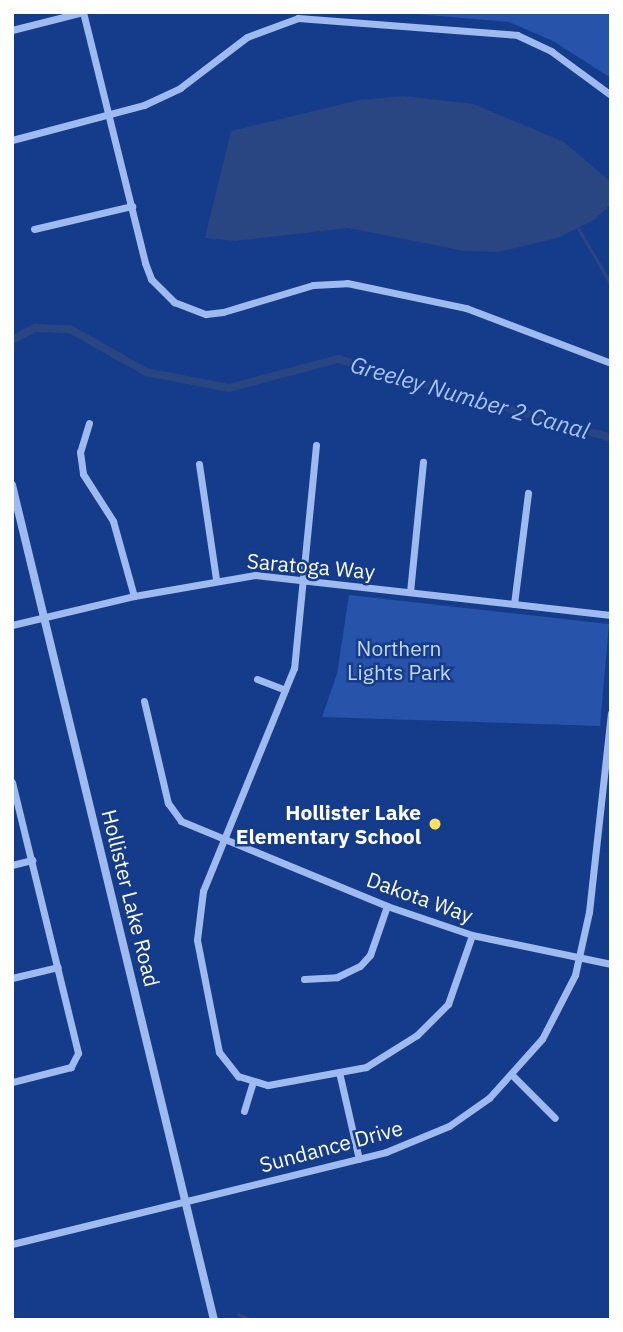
<!DOCTYPE html>
<html>
<head>
<meta charset="utf-8">
<style>
  body { margin:0 }
  #map { position:relative; width:623px; height:1332px; overflow:hidden; background:#153b8b; font-family:"IBM Plex Sans",sans-serif }
  div>[style] { position:absolute }
  .green>* { inset:0; background:#2753aa }
  .water>* { inset:0; background:#294682 }
  .stream>* { height:2.5px; margin:-1.25px; padding:0 1.25px; transform-origin:1.25px; border-radius:1.25px; background:#294682 }
  .canal>* { height:8px; margin:-4px; padding:0 4px; transform-origin:4px; border-radius:4px; background:#294682 }
  .minor>* { height:7px; margin:-3.5px; padding:0 3.5px; transform-origin:3.5px; border-radius:3.5px; background:#9ebaef }
  .tertiary>* { height:8px; margin:-4px; padding:0 4px; transform-origin:4px; border-radius:4px; background:#9ebaef }
  .dots>* { width:19px; height:19px; translate:-50% -50%; box-sizing:border-box; border:4px solid #153b8b; border-radius:50% }
  span { translate:-50% -50%; white-space:nowrap; text-align:center; line-height:1.15; -webkit-text-stroke:5px #153b8b; paint-order:stroke }
  .street-label { font-size:21px; color:#fff }
  .park-label { font-size:21px; color:#c4d7fb }
  .poi-label { font-size:21px; color:#fff; font-weight:700 }
  .right { translate:-100% -50%; text-align:right }
  .water-label { font-size:23px; color:#a9c4f7; font-style:italic }
  .frame { position:absolute; inset:0; border:14px solid #fff; pointer-events:none }
</style>
</head>
<body>
<div id="map">
  <div class="green">
    <i style="clip-path:polygon(393px 12px,611px 12px,611px 78px,553px 41px,509px 22px)"></i>
    <i style="clip-path:polygon(349px 595px,609px 624px,600px 726px,322px 717px,337px 674px)"></i>
  </div>
  <div class="water">
    <i style="clip-path:polygon(403px 96px,473px 104px,564px 142px,611px 182px,611px 204px,594px 220px,557px 238px,498px 252px,465px 251px,348px 228px,235px 241px,205px 238px,231px 131px,359px 100px)"></i>
  </div>
  <div class="stream">
    <i style="left:579px;top:229px;width:64px;rotate:59.8deg"></i>
    <i style="left:238px;top:1314px;width:15px;rotate:23deg"></i>
  </div>
  <div class="canal">
    <i style="left:12px;top:340px;width:26px;rotate:-28deg"></i>
    <i style="left:35px;top:328px;width:35px;rotate:2deg"></i>
    <i style="left:70px;top:329px;width:87px;rotate:29.5deg"></i>
    <i style="left:146px;top:372px;width:85px;rotate:10.9deg"></i>
    <i style="left:229px;top:388px;width:113px;rotate:-14.9deg"></i>
    <i style="left:338px;top:359px;width:284px;rotate:16.1deg"></i>
  </div>
  <div class="minor">
    <i style="left:83px;top:12px;width:259px;rotate:76.1deg"></i>
    <i style="left:145px;top:263px;width:17px;rotate:69deg"></i>
    <i style="left:151px;top:279px;width:33px;rotate:45deg"></i>
    <i style="left:174px;top:302px;width:34px;rotate:21deg"></i>
    <i style="left:206px;top:314px;width:17px;rotate:-7deg"></i>
    <i style="left:223px;top:312px;width:94px;rotate:-16.7deg"></i>
    <i style="left:313px;top:285px;width:34px;rotate:-3deg"></i>
    <i style="left:347px;top:283px;width:122px;rotate:11.9deg"></i>
    <i style="left:466px;top:308px;width:155px;rotate:20.8deg"></i>
    <i style="left:12px;top:30px;width:73px;rotate:-14.2deg"></i>
    <i style="left:12px;top:140px;width:137px;rotate:-14.9deg"></i>
    <i style="left:144px;top:105px;width:40px;rotate:-25deg"></i>
    <i style="left:180px;top:88px;width:84px;rotate:-37.3deg"></i>
    <i style="left:247px;top:37px;width:54px;rotate:-20.4deg"></i>
    <i style="left:298px;top:18px;width:220px;rotate:4.4deg"></i>
    <i style="left:517px;top:35px;width:38px;rotate:25deg"></i>
    <i style="left:551px;top:51px;width:74px;rotate:36.3deg"></i>
    <i style="left:34px;top:229px;width:101px;rotate:-13.2deg"></i>
    <i style="left:89px;top:423px;width:30px;rotate:107deg"></i>
    <i style="left:80px;top:452px;width:22px;rotate:82deg"></i>
    <i style="left:83px;top:474px;width:56px;rotate:57.4deg"></i>
    <i style="left:113px;top:521px;width:78px;rotate:74.4deg"></i>
    <i style="left:316px;top:445px;width:224px;rotate:95.6deg"></i>
    <i style="left:294px;top:668px;width:241px;rotate:112.2deg"></i>
    <i style="left:203px;top:891px;width:49px;rotate:97deg"></i>
    <i style="left:197px;top:940px;width:114px;rotate:78.9deg"></i>
    <i style="left:219px;top:1052px;width:31px;rotate:52deg"></i>
    <i style="left:238px;top:1076px;width:31px;rotate:17deg"></i>
    <i style="left:268px;top:1085px;width:100px;rotate:-10.4deg"></i>
    <i style="left:366px;top:1067px;width:60px;rotate:-32.1deg"></i>
    <i style="left:417px;top:1035px;width:44px;rotate:-45deg"></i>
    <i style="left:448px;top:1004px;width:73px;rotate:-70.8deg"></i>
    <i style="left:199px;top:464px;width:116px;rotate:81.6deg"></i>
    <i style="left:410px;top:592px;width:131px;rotate:-84.3deg"></i>
    <i style="left:514px;top:604px;width:112px;rotate:-82.8deg"></i>
    <i style="left:12px;top:625px;width:125px;rotate:-13.4deg"></i>
    <i style="left:134px;top:596px;width:123px;rotate:-9.8deg"></i>
    <i style="left:255px;top:575px;width:358px;rotate:6.4deg"></i>
    <i style="left:257px;top:679px;width:30px;rotate:21deg"></i>
    <i style="left:144px;top:701px;width:105px;rotate:76.8deg"></i>
    <i style="left:168px;top:803px;width:22px;rotate:54deg"></i>
    <i style="left:181px;top:821px;width:223px;rotate:22.4deg"></i>
    <i style="left:387px;top:906px;width:90px;rotate:18.8deg"></i>
    <i style="left:472px;top:935px;width:142px;rotate:11.8deg"></i>
    <i style="left:12px;top:782px;width:279px;rotate:76.3deg"></i>
    <i style="left:78px;top:1053px;width:16px;rotate:117deg"></i>
    <i style="left:71px;top:1067px;width:61px;rotate:165.7deg"></i>
    <i style="left:12px;top:865px;width:21px;rotate:-14deg"></i>
    <i style="left:12px;top:978px;width:47px;rotate:-13.4deg"></i>
    <i style="left:304px;top:979px;width:33px;rotate:-3deg"></i>
    <i style="left:337px;top:977px;width:25px;rotate:-26deg"></i>
    <i style="left:360px;top:966px;width:15px;rotate:-48deg"></i>
    <i style="left:370px;top:955px;width:52px;rotate:-70.9deg"></i>
    <i style="left:339px;top:1072px;width:89px;rotate:77.1deg"></i>
    <i style="left:513px;top:1076px;width:59px;rotate:45deg"></i>
    <i style="left:244px;top:1111px;width:31px;rotate:-73deg"></i>
    <i style="left:12px;top:1244px;width:385px;rotate:-13.8deg"></i>
    <i style="left:386px;top:1152px;width:68px;rotate:-22.4deg"></i>
    <i style="left:449px;top:1126px;width:49px;rotate:-35deg"></i>
    <i style="left:489px;top:1098px;width:79px;rotate:-48.1deg"></i>
    <i style="left:542px;top:1039px;width:72px;rotate:-62.7deg"></i>
    <i style="left:575px;top:975px;width:65px;rotate:-77.5deg"></i>
    <i style="left:589px;top:912px;width:200px;rotate:-83.7deg"></i>
  </div>
  <div class="tertiary">
    <i style="left:12px;top:485px;width:859px;rotate:76.4deg"></i>
  </div>
  <div class="dots">
    <i style="left:435px;top:824px;background:#ffe25c"></i>
  </div>
  <div class="street-label">
    <span style="left:311px;top:566px;rotate:5deg">Saratoga Way</span>
    <span style="left:420px;top:897px;rotate:20deg">Dakota Way</span>
    <span style="left:131px;top:898px;rotate:76deg">Hollister Lake Road</span>
    <span style="left:331px;top:1146px;rotate:-15deg">Sundance Drive</span>
  </div>
  <div class="park-label">
    <span style="left:399px;top:660px">Northern<br>Lights Park</span>
  </div>
  <div class="poi-label">
    <span class="right" style="left:421px;top:824px">Hollister Lake<br>Elementary School</span>
  </div>
  <div class="water-label">
    <span style="left:470px;top:397px;rotate:16deg">Greeley Number 2 Canal</span>
  </div>
  <div class="frame"></div>
</div>
</body>
</html>
